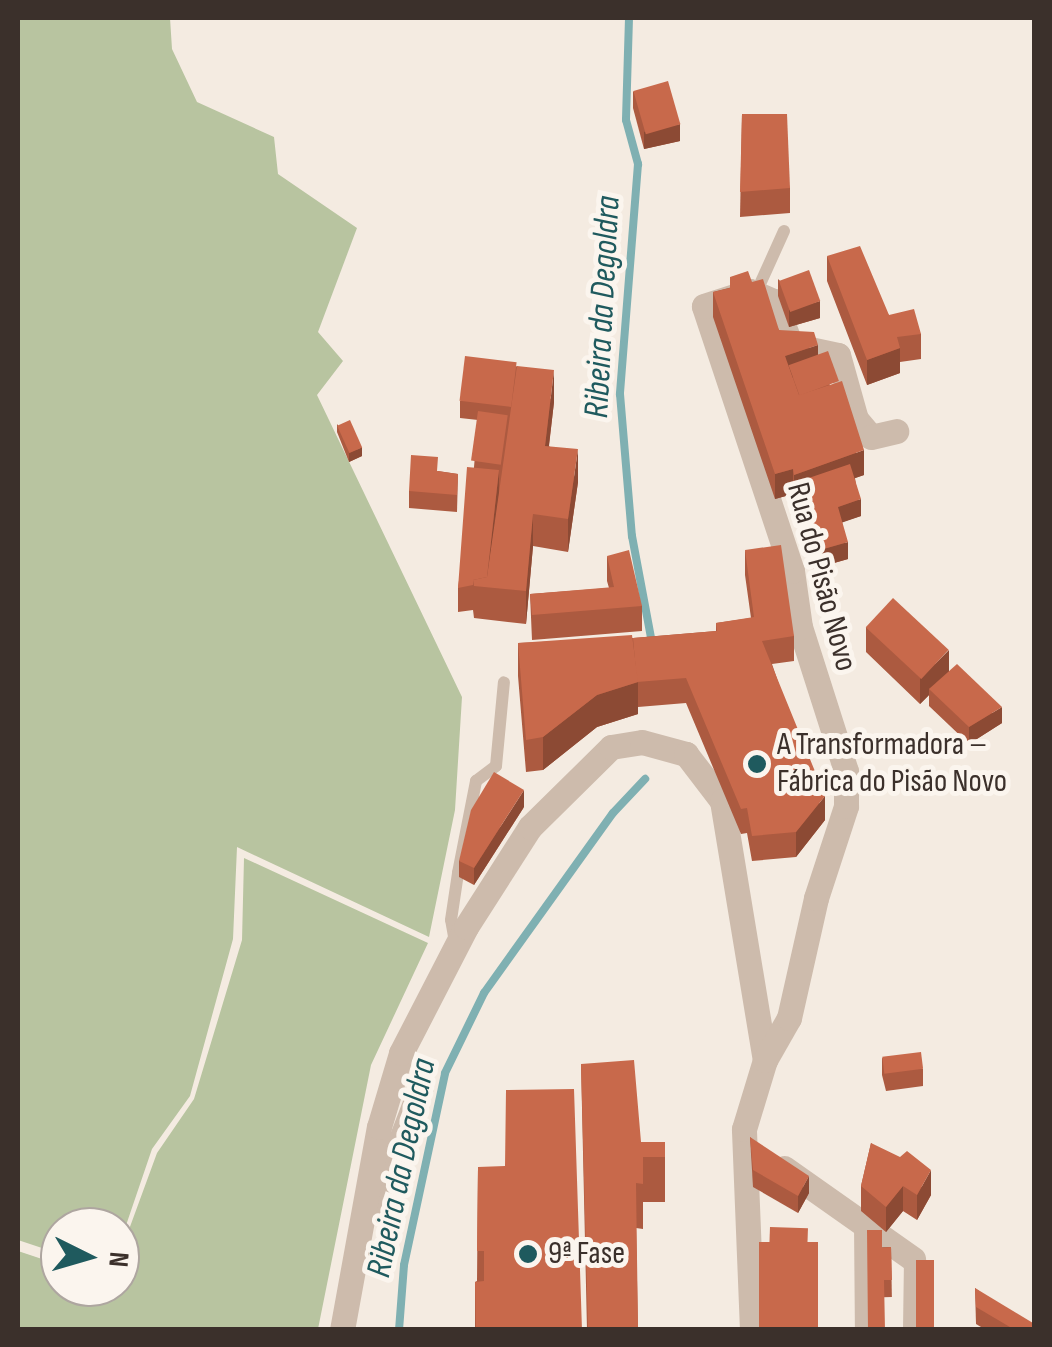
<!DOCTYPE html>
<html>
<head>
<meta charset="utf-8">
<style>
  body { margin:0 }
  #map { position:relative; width:1052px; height:1347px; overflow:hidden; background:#f4ebe1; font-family:"Sofia Sans Condensed",sans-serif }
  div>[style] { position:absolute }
  .green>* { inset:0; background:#b8c4a0 }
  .stream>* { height:8px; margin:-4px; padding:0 4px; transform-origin:4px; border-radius:4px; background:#7fb0b2 }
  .service>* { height:12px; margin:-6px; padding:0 6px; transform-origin:6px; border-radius:6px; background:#cdbbac }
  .pedestrian>* { height:18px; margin:-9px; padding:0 9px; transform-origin:9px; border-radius:9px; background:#cdbbac }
  .minor>* { height:25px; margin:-12.5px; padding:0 12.5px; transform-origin:12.5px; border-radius:12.5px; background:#cdbbac }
  .wall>* { inset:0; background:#ac5a40; transform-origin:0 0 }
  .shaded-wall>* { inset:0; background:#8c4a34 }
  .building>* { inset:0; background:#c8694b; transform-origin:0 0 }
  .dots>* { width:28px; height:28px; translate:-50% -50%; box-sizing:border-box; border:5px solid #fbf5ee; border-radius:50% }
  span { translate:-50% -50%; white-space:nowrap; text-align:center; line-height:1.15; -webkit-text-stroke:10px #fbf5ee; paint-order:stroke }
  .street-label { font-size:32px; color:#3b302b }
  .poi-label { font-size:32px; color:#3b302b }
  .left { translate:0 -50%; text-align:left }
  .water-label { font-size:35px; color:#1f5a5e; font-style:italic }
  .frame { position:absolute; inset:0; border:20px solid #3b302b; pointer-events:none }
  .north { position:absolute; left:40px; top:1207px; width:100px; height:100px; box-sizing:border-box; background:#fbf5ee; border:2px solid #aea6a0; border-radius:50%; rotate:95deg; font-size:28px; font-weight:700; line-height:40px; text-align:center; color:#3b302b }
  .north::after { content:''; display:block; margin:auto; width:35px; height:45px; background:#1f5a5e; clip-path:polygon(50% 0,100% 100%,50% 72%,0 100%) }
</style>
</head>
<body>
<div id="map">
  <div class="green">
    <i style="clip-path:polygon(18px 18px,170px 18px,172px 49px,197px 102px,274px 137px,278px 174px,357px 228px,318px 332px,343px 361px,317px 395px,462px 697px,455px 810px,429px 937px,237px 847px,233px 939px,190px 1096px,152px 1149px,120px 1243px,120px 1227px,60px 1227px,60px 1254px,18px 1240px)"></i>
    <i style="clip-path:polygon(244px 858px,428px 943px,371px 1065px,318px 1329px,18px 1329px,18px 1251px,60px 1265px,60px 1287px,120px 1287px,120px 1254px,157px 1153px,194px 1099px,242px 940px)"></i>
  </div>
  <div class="stream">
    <i style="left:629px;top:18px;width:102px;rotate:91.7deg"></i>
    <i style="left:626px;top:120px;width:46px;rotate:74.7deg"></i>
    <i style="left:638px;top:164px;width:231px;rotate:94.5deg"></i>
    <i style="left:620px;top:394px;width:143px;rotate:85.2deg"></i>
    <i style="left:632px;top:536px;width:109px;rotate:79.4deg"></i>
    <i style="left:399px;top:1330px;width:65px;rotate:-85.6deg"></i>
    <i style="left:404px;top:1265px;width:196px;rotate:-77.9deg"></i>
    <i style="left:445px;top:1073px;width:89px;rotate:-64deg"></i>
    <i style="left:484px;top:993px;width:221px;rotate:-54.4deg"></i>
    <i style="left:613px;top:813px;width:47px;rotate:-46.7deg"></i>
  </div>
  <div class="service">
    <i style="left:756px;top:293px;width:68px;rotate:-65.7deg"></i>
    <i style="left:455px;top:942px;width:22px;rotate:-100deg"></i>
    <i style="left:451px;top:920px;width:48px;rotate:-81.5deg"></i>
    <i style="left:458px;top:873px;width:94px;rotate:-78.9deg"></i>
    <i style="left:476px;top:781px;width:25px;rotate:-37deg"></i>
    <i style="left:496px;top:766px;width:84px;rotate:-84.6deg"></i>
  </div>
  <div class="pedestrian">
    <i style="left:863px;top:1224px;width:106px;rotate:89.5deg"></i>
    <i style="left:912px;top:1330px;width:71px;rotate:-89.2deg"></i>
  </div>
  <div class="minor">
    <i style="left:784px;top:1168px;width:158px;rotate:35.2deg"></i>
    <i style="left:377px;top:1202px;width:123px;rotate:-69.1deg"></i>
    <i style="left:342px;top:1330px;width:206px;rotate:-79.7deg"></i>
    <i style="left:379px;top:1127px;width:77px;rotate:-73.4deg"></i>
    <i style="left:401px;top:1053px;width:142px;rotate:-62.7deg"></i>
    <i style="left:466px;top:927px;width:119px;rotate:-57.4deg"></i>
    <i style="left:530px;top:827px;width:114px;rotate:-44.6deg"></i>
    <i style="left:611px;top:747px;width:31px;rotate:-9deg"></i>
    <i style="left:642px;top:742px;width:46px;rotate:15.3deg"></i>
    <i style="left:686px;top:754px;width:59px;rotate:52.5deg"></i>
    <i style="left:722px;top:801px;width:263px;rotate:80.6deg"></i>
    <i style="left:752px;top:1330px;width:201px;rotate:-92.3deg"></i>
    <i style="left:744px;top:1129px;width:72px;rotate:-73.1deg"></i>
    <i style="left:765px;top:1060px;width:48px;rotate:-60.3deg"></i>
    <i style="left:789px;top:1018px;width:123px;rotate:-77.3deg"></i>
    <i style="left:816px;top:898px;width:97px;rotate:-71.9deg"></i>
    <i style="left:846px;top:806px;width:35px;rotate:-90deg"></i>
    <i style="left:846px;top:771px;width:151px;rotate:-107.7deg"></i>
    <i style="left:800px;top:627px;width:57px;rotate:-98.1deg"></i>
    <i style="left:792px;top:571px;width:279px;rotate:-108.4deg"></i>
    <i style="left:704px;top:306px;width:48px;rotate:-18.1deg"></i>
    <i style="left:750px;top:291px;width:26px;rotate:23deg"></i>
    <i style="left:774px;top:301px;width:47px;rotate:68.9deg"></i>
    <i style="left:791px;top:345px;width:48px;rotate:12deg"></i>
    <i style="left:838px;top:355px;width:66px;rotate:74.3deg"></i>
    <i style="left:856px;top:419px;width:23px;rotate:50deg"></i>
    <i style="left:871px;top:437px;width:26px;rotate:-13deg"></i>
  </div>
  <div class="wall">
    <i style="clip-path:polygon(633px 91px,680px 141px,644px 149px,633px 108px)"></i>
    <i style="clip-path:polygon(742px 114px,790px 188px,790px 213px,740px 217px)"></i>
    <i style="clip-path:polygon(827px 256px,889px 315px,921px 334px,921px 359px,900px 362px,900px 373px,867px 385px,827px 281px)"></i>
    <i style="clip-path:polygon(778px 279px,820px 318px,789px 327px,778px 296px)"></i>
    <i style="clip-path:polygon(752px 282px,779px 330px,818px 354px,864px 475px,855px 478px,861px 516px,842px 522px,848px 559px,813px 569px,793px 494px,775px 499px,713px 317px,713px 292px)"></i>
    <i style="clip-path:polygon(517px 366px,554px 402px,549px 446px,578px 482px,568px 552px,533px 546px,526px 624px,474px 618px,473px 610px,458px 612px,458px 588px,474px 467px,478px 420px,460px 418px,460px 401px)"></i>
    <i style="clip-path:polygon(337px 424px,362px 456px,349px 462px,337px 432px)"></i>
    <i style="clip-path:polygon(438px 471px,458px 474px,457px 512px,409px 508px,409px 491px)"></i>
    <i style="clip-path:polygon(745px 550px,794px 636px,794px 661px,772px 664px,825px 820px,796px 857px,752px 861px,747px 833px,741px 834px,686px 703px,638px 707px,638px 714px,597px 727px,543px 770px,526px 772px,518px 676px,518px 643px,633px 638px,716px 631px,716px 623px,751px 618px,745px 575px)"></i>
    <i style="clip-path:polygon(607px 556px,642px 606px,642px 631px,532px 640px,530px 594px,609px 588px,607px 581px)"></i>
    <i style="clip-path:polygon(866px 627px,949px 671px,1002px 723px,969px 744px,929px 706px,929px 695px,920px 704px,866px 652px)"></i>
    <i style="clip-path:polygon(524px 807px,474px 885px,459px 877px,459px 861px)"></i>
    <i style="clip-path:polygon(882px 1058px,923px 1069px,923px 1086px,886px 1091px,882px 1075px)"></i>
    <i style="clip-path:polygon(581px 1064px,641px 1142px,665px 1142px,665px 1202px,643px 1202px,643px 1229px,636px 1228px,638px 1330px,587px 1330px)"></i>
    <i style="clip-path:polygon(750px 1137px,809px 1193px,798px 1213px,753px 1187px)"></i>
    <i style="clip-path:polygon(871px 1143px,931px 1195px,917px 1220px,903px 1211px,886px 1232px,861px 1211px,861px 1186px)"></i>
    <i style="clip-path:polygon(478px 1167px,582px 1330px,475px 1330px,475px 1282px,477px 1281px)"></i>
    <i style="clip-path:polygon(759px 1242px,819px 1330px,761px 1330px)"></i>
    <i style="left:891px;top:1247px;width:50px;height:9px;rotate:89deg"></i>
    <i style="clip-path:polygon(975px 1288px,1033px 1330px,986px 1330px,976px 1324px)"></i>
  </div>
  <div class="shaded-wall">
    <i style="clip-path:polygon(680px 124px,680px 141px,644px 149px,644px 132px)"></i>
    <i style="clip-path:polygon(820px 301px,820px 318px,789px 327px,789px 310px)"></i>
    <i style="clip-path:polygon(818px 345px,818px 370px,790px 379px,785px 356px)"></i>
    <i style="clip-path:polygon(900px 348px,900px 373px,867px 385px,867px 360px)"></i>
    <i style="clip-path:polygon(554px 370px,554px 402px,545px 478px,545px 446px)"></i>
    <i style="clip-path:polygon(362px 447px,362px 456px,349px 462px,349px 453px)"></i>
    <i style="clip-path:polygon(578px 449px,578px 482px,568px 552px,568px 519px)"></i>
    <i style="clip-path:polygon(864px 450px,864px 475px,798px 498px,794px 483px,794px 475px)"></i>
    <i style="clip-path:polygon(793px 469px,793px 494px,775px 499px,775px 474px)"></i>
    <i style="clip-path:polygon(499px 470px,499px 495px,486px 587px)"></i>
    <i style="clip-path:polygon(861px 499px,861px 516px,838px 524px,838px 507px)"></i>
    <i style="clip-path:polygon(533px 514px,533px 546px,526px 624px,526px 591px)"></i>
    <i style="clip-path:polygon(848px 542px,848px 559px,813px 569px,813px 552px)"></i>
    <i style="clip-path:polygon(949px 650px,949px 675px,929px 689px,929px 695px,920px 704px,920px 679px)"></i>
    <i style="clip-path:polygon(638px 682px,638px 714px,597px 727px,543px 770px,543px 737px,597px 695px)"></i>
    <i style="clip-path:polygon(1002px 707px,1002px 723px,969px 744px,969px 727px)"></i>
    <i style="clip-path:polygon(524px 790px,524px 807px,474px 885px,474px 868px)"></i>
    <i style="clip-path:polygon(825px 796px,825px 820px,796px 857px,796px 832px)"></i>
    <i style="clip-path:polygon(931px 1170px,931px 1195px,917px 1220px,917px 1195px)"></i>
    <i style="clip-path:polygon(809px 1176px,809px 1193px,798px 1213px,798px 1196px)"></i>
    <i style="clip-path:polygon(903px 1186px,903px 1211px,886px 1232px,886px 1207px)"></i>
  </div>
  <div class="building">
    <i style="left:668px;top:81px;width:45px;height:36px;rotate:74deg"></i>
    <i style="clip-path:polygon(742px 114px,787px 114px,790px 188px,740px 192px)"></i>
    <i style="clip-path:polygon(860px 246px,889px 315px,914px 309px,921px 334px,897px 337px,900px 348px,867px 360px,827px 256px)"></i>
    <i style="left:809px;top:270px;width:33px;height:32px;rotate:70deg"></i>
    <i style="clip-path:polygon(748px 271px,752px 282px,763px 279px,779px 330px,814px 332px,818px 345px,785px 356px,799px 395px,842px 381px,864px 450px,794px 475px,793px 469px,775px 474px,713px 292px,730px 288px,730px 277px)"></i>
    <i style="left:828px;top:351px;width:32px;height:42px;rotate:70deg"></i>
    <i style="left:465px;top:356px;width:52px;height:45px;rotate:7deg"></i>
    <i style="clip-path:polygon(517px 366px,554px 370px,545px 446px,578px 449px,568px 519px,533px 514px,526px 591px,474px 586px,473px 580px,487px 577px)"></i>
    <i style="left:478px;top:411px;width:30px;height:50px;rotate:8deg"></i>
    <i style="left:350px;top:420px;width:30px;height:14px;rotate:66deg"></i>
    <i style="clip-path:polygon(411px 455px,438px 457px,437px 471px,458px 474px,457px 495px,409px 491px)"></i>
    <i style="clip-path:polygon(850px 464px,861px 499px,838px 507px,848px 542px,813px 552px,794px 483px)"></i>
    <i style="clip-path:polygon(467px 467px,499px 470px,487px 577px,473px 580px,473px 585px,458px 588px)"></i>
    <i style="clip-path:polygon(781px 545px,794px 636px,762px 641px,825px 796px,796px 832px,752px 836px,747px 808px,741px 809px,686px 678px,637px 682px,633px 638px,717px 631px,716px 623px,754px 617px,745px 550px)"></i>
    <i style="clip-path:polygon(629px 550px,642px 606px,532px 615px,530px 594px,614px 587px,607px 556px)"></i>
    <i style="left:893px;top:598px;width:76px;height:40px;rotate:43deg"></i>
    <i style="clip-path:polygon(632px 635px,638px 682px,597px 695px,543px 737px,526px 740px,518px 643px)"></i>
    <i style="clip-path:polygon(957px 664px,1002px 707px,969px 727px,929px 689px)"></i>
    <i style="clip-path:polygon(494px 772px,524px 790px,474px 868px,459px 861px,471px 810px)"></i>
    <i style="left:921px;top:1052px;width:17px;height:39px;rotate:83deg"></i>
    <i style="clip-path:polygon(634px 1060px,641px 1142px,665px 1142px,665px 1157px,643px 1157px,643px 1184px,636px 1183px,638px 1330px,588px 1330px,581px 1064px)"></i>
    <i style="clip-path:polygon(574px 1089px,582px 1330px,476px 1330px,475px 1282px,484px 1281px,484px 1251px,477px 1251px,478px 1167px,505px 1166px,506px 1090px)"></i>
    <i style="clip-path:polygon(750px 1137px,809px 1176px,798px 1196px,753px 1170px)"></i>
    <i style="clip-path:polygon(871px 1143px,900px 1157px,907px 1151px,931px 1170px,917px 1195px,903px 1186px,886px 1207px,861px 1186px)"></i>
    <i style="left:770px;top:1227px;width:38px;height:15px;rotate:2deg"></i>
    <i style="clip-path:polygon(867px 1230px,882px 1230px,882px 1248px,891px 1247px,892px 1280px,884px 1280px,885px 1330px,868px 1330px)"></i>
    <i style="left:759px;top:1242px;width:59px;height:88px"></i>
    <i style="left:916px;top:1260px;width:18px;height:70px"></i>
    <i style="clip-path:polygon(975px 1288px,1033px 1323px,1031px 1330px,1015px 1330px,976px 1307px)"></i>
  </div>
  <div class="dots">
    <i style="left:757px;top:764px;background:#1f5a5e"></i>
    <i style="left:528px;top:1254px;background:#1f5a5e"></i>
  </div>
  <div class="street-label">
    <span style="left:821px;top:577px;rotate:75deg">Rua do Pisão Novo</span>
  </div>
  <div class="poi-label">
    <span class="left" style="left:777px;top:764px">A Transformadora –<br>Fábrica do Pisão Novo</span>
    <span class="left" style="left:548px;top:1254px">9ª Fase</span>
  </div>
  <div class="water-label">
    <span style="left:603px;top:307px;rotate:-87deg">Ribeira da Degoldra</span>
    <span style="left:402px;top:1168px;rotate:-78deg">Ribeira da Degoldra</span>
  </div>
  <div class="frame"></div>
  <div class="north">N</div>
</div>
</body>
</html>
